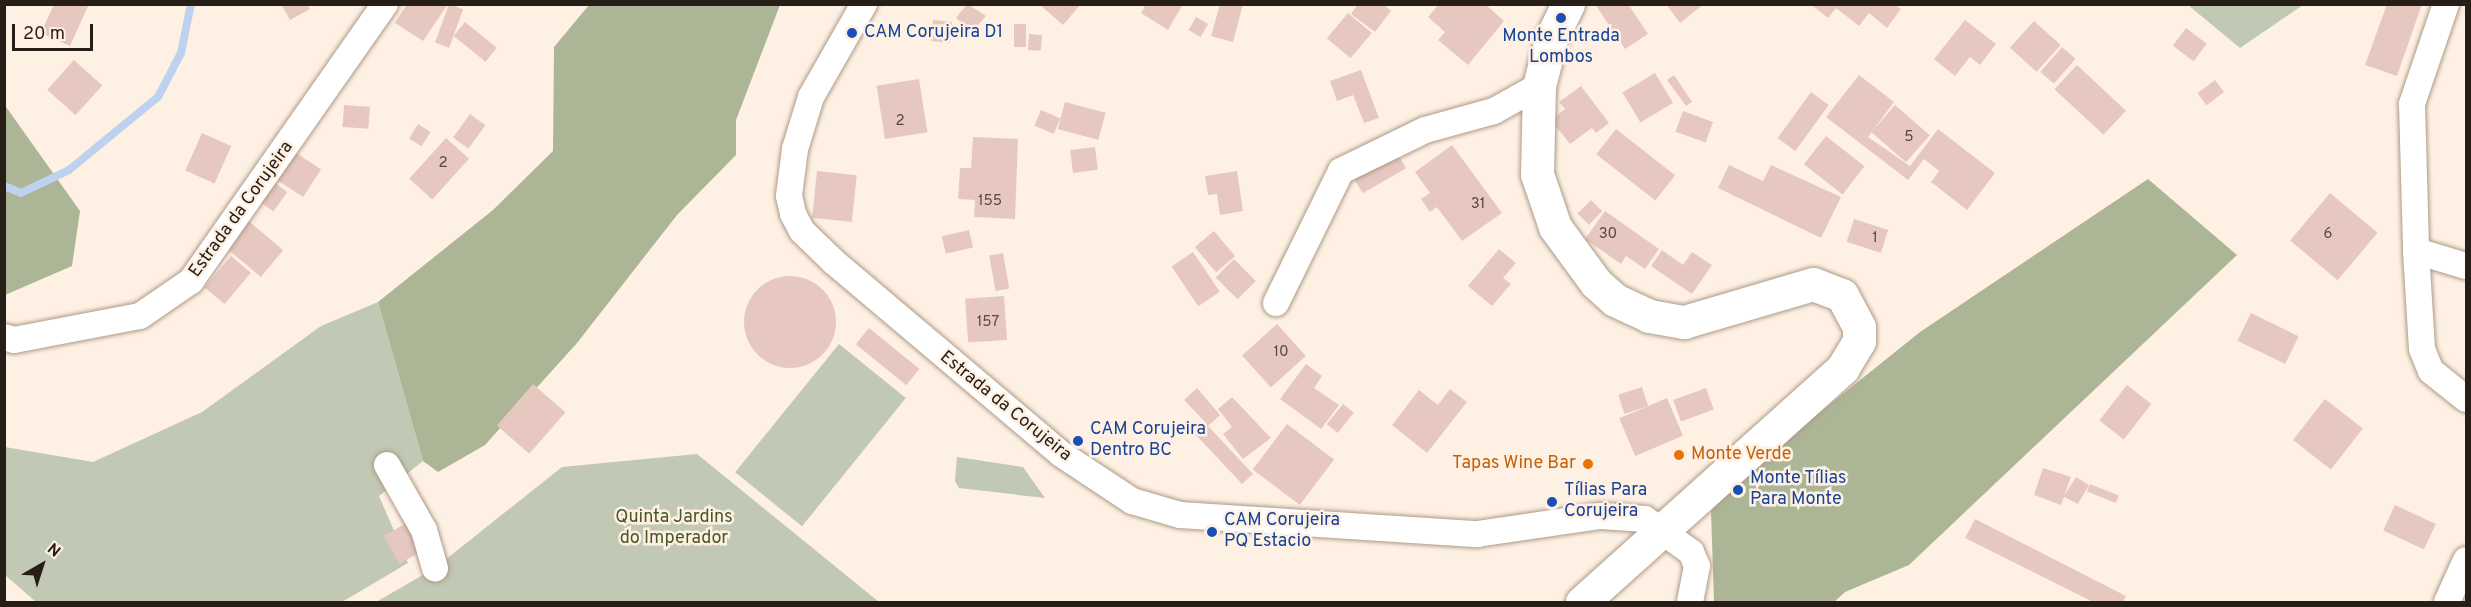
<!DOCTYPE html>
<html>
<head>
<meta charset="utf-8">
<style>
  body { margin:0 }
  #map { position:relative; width:2471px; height:607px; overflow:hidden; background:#fef1e4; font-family:Overpass,sans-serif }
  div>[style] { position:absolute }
  .green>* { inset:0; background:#c1c8b4; transform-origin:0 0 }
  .forest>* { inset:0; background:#acb696 }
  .stream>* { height:8px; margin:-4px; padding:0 4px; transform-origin:4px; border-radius:4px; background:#bed1ee }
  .building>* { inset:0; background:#e7c8c1; transform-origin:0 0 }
  .round { border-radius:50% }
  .roads { filter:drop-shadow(0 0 2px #ae9a86) drop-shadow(0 0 2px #ae9a86) }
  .street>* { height:26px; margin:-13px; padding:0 13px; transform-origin:13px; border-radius:13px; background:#fff }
  .secondary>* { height:33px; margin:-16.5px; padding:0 16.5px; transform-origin:16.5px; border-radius:16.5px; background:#fff }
  .dots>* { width:16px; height:16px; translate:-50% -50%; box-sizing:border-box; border:3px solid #fef1e4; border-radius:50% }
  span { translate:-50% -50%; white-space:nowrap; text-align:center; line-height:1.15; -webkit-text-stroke:5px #fef1e4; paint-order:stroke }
  .number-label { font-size:15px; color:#574942 }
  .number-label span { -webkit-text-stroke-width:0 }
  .transit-label { font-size:18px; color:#164399 }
  .left { translate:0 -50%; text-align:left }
  .street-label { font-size:18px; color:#271f17 }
  .food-label { font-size:18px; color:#c56008 }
  .right { translate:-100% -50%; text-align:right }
  .park-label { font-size:18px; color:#4a5724 }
  .frame { position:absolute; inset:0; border:6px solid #271f17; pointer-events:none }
  .north { position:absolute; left:12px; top:535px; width:60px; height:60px; -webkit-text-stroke:4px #fef1e4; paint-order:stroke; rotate:39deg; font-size:16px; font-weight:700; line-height:24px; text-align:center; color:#271f17 }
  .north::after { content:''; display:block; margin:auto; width:21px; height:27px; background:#271f17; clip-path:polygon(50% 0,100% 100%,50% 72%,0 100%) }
  .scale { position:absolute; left:12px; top:24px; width:81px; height:27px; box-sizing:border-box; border:3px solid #271f17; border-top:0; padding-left:8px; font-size:18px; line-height:21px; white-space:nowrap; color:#271f17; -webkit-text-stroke:4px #fef1e4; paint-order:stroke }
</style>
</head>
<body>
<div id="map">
  <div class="green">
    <i style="clip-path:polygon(2188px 5px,2303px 5px,2240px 48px)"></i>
    <i style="clip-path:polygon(378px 302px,423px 461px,379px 496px,408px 563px,342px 602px,36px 602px,5px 575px,5px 447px,93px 462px,202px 412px,321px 326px)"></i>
    <i style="left:839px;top:344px;width:86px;height:165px;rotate:39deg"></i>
    <i style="clip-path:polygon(697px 454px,879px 602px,376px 602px,435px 568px,562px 467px)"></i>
    <i style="clip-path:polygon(957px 457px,1023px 467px,1045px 498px,959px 488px,955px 481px)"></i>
  </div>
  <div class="forest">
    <i style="clip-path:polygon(589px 5px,780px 5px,736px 120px,736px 155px,677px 215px,577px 343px,485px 445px,438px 472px,423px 461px,378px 302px,493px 210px,553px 151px,554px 47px)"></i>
    <i style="clip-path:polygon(4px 104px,80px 211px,72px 266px,5px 295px)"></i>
    <i style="clip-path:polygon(2148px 179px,2237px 255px,1909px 565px,1845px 592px,1834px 602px,1714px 602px,1711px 511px,1768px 454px,1920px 332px)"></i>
  </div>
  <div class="stream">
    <i style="left:4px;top:186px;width:18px;rotate:22deg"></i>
    <i style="left:21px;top:193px;width:53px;rotate:-25.6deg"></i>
    <i style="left:69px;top:170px;width:115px;rotate:-39.4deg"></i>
    <i style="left:158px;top:97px;width:50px;rotate:-62.4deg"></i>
    <i style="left:181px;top:53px;width:50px;rotate:-78.5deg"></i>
  </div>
  <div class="building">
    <i style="clip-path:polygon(54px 4px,89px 4px,70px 46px,41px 33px)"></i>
    <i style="clip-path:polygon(281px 4px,307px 4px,310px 9px,290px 20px)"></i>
    <i style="clip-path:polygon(407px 4px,448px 4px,423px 41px,395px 23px)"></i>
    <i style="left:449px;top:4px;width:15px;height:41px;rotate:20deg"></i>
    <i style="clip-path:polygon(967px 4px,986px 16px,972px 32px,956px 18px)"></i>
    <i style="clip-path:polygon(1039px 4px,1081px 4px,1063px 25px)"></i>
    <i style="clip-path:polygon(1146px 4px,1183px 4px,1168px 30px,1141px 13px)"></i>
    <i style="clip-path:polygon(1220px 4px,1243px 4px,1233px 42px,1211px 36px)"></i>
    <i style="clip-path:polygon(1358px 4px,1383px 4px,1391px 11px,1375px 32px,1351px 14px)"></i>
    <i style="clip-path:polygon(1439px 4px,1485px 4px,1504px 21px,1468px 65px,1438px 40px,1445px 32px,1428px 17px)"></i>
    <i style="clip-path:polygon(1595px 4px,1628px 4px,1648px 34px,1625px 49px)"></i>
    <i style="clip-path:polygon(1666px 4px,1704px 4px,1680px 23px)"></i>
    <i style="clip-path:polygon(2387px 4px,2422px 4px,2397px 76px,2365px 65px)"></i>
    <i style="clip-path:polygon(1895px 5px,1901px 9px,1887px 28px,1869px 13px,1859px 26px,1836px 8px,1828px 18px,1813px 6px)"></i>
    <i style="left:1348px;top:13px;width:31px;height:33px;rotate:40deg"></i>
    <i style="left:1196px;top:17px;width:14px;height:15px;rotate:30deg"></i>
    <i style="left:933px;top:20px;width:19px;height:21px;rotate:6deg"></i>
    <i style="clip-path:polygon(1965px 20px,1996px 44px,1980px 65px,1970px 57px,1955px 76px,1934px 59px)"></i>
    <i style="left:2034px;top:21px;width:36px;height:36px;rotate:42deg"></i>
    <i style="left:465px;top:22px;width:41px;height:18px;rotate:39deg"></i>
    <i style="left:1014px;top:24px;width:12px;height:23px"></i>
    <i style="left:2186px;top:28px;width:26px;height:22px;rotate:37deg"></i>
    <i style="left:1029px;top:34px;width:13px;height:16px;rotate:4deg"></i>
    <i style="left:2062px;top:47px;width:18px;height:33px;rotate:41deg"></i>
    <i style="left:74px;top:60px;width:38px;height:40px;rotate:42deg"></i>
    <i style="left:2077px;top:65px;width:67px;height:33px;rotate:43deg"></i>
    <i style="clip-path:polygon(1361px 70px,1379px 118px,1364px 123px,1353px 95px,1337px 101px,1330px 81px)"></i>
    <i style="left:1655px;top:73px;width:35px;height:38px;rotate:59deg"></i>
    <i style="clip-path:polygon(1674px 75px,1692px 102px,1686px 106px,1667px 80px)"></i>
    <i style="clip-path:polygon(1859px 75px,1894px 102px,1868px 137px,1910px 166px,1938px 129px,1995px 173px,1967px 210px,1931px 182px,1939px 171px,1924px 159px,1908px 180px,1826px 117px)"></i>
    <i style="left:919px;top:79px;width:54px;height:43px;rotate:81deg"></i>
    <i style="left:2215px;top:80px;width:15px;height:22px;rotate:53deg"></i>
    <i style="clip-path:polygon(1581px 86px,1609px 123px,1596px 133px,1592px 128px,1570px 144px,1551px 120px,1565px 109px,1559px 102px)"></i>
    <i style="left:1811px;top:92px;width:22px;height:57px;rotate:36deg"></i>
    <i style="left:1065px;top:102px;width:42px;height:28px;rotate:15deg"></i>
    <i style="left:344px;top:105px;width:26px;height:22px;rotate:4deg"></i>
    <i style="left:1895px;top:105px;width:46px;height:36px;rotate:41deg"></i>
    <i style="left:1041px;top:110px;width:21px;height:17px;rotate:23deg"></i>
    <i style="left:1683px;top:111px;width:32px;height:22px;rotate:20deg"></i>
    <i style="left:470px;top:114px;width:19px;height:29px;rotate:36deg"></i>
    <i style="left:418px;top:124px;width:15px;height:17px;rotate:32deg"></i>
    <i style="left:1616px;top:129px;width:75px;height:32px;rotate:38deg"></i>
    <i style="left:202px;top:133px;width:32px;height:41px;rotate:24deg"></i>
    <i style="left:1826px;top:136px;width:49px;height:36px;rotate:38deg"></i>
    <i style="clip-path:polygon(973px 137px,1018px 139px,1015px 219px,974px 217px,975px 200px,958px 199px,960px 168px,971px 168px)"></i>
    <i style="left:446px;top:138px;width:31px;height:55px;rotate:42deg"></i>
    <i style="clip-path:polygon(1452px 145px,1502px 213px,1462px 241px,1437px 207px,1430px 212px,1421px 199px,1430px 193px,1415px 172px)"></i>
    <i style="left:1095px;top:147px;width:23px;height:25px;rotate:83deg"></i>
    <i style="left:1396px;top:151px;width:20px;height:50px;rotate:60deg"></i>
    <i style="left:296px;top:153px;width:30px;height:33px;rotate:33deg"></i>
    <i style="clip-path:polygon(1729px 165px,1763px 181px,1771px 165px,1841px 197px,1821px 238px,1718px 188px)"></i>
    <i style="left:817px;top:171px;width:40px;height:47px;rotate:6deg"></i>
    <i style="clip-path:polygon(1237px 171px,1243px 211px,1220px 215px,1217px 194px,1208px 195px,1205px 176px)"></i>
    <i style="left:268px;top:178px;width:24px;height:24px;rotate:36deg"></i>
    <i style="left:2330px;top:193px;width:62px;height:62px;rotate:40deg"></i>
    <i style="left:1591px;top:200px;width:16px;height:19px;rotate:45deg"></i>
    <i style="clip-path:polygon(1605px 211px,1659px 249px,1645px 269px,1626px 256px,1621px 264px,1585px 239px)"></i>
    <i style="left:245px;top:218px;width:50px;height:35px;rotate:40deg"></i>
    <i style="left:1854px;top:219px;width:36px;height:24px;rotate:18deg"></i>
    <i style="left:969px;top:230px;width:18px;height:28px;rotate:77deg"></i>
    <i style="left:1214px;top:231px;width:33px;height:25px;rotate:50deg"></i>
    <i style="clip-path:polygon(1499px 249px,1516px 263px,1503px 278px,1511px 284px,1492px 306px,1468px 286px)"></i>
    <i style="clip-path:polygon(1662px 250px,1683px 265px,1692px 252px,1712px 265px,1692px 294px,1651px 266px)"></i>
    <i style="left:1193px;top:252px;width:48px;height:26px;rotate:56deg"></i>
    <i style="left:1003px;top:253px;width:36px;height:14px;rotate:80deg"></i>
    <i style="left:231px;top:256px;width:26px;height:41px;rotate:40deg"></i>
    <i style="left:1234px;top:259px;width:31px;height:26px;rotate:45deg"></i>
    <i class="round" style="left:744px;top:276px;width:92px;height:92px"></i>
    <i style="left:1004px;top:296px;width:44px;height:39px;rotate:86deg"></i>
    <i style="left:2251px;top:313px;width:53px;height:31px;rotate:26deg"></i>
    <i style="left:1277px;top:324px;width:43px;height:47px;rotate:48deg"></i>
    <i style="left:869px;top:328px;width:65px;height:21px;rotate:39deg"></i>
    <i style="clip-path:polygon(1306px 364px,1322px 376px,1314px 388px,1339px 405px,1321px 429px,1280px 399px)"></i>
    <i style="left:533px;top:384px;width:43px;height:55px;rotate:41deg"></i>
    <i style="left:2127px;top:385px;width:31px;height:45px;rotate:38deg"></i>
    <i style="left:1642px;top:387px;width:20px;height:25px;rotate:72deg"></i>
    <i style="clip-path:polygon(1197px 388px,1220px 415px,1208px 426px,1253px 474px,1242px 484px,1195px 434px,1206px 423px,1184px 400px)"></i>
    <i style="left:1706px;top:388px;width:23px;height:35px;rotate:70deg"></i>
    <i style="clip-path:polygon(1450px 389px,1467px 402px,1427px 453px,1392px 425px,1419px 390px,1438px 405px)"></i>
    <i style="clip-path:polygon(1232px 397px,1271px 438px,1243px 459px,1223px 434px,1232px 427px,1218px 409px)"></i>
    <i style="left:1667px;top:398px;width:41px;height:52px;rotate:67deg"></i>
    <i style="left:2325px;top:399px;width:48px;height:52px;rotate:38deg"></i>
    <i style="left:1343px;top:404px;width:14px;height:26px;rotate:39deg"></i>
    <i style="left:1287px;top:424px;width:59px;height:57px;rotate:37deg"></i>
    <i style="clip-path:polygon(2043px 468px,2071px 477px,2064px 496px,2076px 477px,2089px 485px,2078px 504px,2064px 497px,2061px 505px,2034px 495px)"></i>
    <i style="left:2090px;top:484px;width:31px;height:8px;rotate:22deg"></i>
    <i style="left:2395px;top:505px;width:45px;height:28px;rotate:25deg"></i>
    <i style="clip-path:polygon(1975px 519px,2126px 596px,2123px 602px,2093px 602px,1965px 538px)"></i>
    <i style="left:408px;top:522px;width:32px;height:28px;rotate:60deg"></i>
  </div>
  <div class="roads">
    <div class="street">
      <i style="left:864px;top:4px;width:107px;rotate:119.7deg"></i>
      <i style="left:811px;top:97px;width:54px;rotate:107.1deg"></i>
      <i style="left:795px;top:149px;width:47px;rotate:97.3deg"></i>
      <i style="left:789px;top:196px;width:18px;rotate:77deg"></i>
      <i style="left:793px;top:214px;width:19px;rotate:62deg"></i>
      <i style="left:802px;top:231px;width:45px;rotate:44.1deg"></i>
      <i style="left:834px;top:262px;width:297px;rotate:40.2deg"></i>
      <i style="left:1061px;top:454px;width:85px;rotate:33.5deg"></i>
      <i style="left:1132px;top:501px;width:50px;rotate:16.3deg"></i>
      <i style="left:1180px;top:515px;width:298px;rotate:3.7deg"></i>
      <i style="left:1477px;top:534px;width:125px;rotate:-8.3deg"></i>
      <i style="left:1601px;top:516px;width:44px;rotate:3.9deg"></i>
      <i style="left:1645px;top:519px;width:57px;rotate:35.7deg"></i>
      <i style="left:1691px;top:552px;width:15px;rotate:67deg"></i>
      <i style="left:1697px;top:566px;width:37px;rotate:101deg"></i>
      <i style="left:2446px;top:4px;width:106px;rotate:108.8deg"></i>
      <i style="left:2412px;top:104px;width:147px;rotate:88.4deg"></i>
      <i style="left:2416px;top:251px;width:98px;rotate:86.5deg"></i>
      <i style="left:2422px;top:349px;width:24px;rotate:68deg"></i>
      <i style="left:2431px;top:371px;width:45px;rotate:38.7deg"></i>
      <i style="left:2416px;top:251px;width:52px;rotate:16.7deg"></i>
      <i style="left:1276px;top:303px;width:147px;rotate:-63.8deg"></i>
      <i style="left:1341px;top:171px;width:93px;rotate:-26deg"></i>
      <i style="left:1425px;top:130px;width:72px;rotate:-15.4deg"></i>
      <i style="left:1494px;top:111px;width:51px;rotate:-29.1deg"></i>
      <i style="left:4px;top:337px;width:10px;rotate:17deg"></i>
      <i style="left:14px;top:340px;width:128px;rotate:-10.8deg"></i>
      <i style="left:140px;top:316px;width:62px;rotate:-34.5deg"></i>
      <i style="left:191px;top:281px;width:338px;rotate:-55deg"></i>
      <i style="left:387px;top:465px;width:75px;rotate:60.4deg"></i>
      <i style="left:424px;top:530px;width:40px;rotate:74deg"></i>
      <i style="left:2447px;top:602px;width:46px;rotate:-65.7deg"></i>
    </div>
    <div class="secondary">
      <i style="left:1568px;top:4px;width:39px;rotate:116deg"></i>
      <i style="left:1551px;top:39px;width:49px;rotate:104.3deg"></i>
      <i style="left:1539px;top:86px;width:88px;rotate:91.3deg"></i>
      <i style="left:1537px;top:174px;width:56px;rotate:71.2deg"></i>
      <i style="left:1555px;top:227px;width:69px;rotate:53.8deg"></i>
      <i style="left:1596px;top:283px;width:25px;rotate:42deg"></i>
      <i style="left:1615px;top:300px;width:38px;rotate:25deg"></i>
      <i style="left:1649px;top:316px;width:36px;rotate:10deg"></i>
      <i style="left:1684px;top:322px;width:134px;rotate:-16.4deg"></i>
      <i style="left:1813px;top:284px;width:31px;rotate:21deg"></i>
      <i style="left:1842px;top:295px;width:36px;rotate:62deg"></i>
      <i style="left:1859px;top:327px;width:14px;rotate:90deg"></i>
      <i style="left:1859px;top:341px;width:31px;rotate:121deg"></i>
      <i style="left:1843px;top:368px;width:351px;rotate:138.1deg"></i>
    </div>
  </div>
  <div class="dots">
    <i style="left:1561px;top:18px;background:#1a4fb4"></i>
    <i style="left:852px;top:33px;background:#1a4fb4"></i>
    <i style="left:1078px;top:441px;background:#1a4fb4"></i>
    <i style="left:1679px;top:455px;background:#e8710a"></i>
    <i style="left:1588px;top:464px;background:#e8710a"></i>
    <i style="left:1738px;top:490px;background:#1a4fb4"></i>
    <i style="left:1552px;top:502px;background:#1a4fb4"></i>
    <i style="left:1212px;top:532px;background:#1a4fb4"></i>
  </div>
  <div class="number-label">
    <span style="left:900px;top:122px">2</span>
    <span style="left:1909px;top:138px">5</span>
    <span style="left:443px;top:164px">2</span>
    <span style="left:990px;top:202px">155</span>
    <span style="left:1478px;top:205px">31</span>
    <span style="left:1608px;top:235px">30</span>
    <span style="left:2328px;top:235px">6</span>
    <span style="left:1875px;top:239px">1</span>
    <span style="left:988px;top:323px">157</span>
    <span style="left:1281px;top:353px">10</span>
  </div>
  <div class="transit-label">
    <span class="left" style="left:864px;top:33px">CAM Corujeira D1</span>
    <span style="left:1561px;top:48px">Monte Entrada<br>Lombos</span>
    <span class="left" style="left:1090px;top:441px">CAM Corujeira<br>Dentro BC</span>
    <span class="left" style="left:1750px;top:490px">Monte Tílias<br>Para Monte</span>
    <span class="left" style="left:1564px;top:502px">Tílias Para<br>Corujeira</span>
    <span class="left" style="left:1224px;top:532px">CAM Corujeira<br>PQ Estacio</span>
  </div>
  <div class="street-label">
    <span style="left:242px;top:210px;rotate:-54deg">Estrada da Corujeira</span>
    <span style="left:1005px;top:407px;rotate:39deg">Estrada da Corujeira</span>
  </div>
  <div class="food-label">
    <span class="left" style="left:1691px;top:455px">Monte Verde</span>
    <span class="right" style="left:1576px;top:464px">Tapas Wine Bar</span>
  </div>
  <div class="park-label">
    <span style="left:674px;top:529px">Quinta Jardins<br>do Imperador</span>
  </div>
  <div class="frame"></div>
  <div class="north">N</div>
  <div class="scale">20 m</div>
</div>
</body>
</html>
